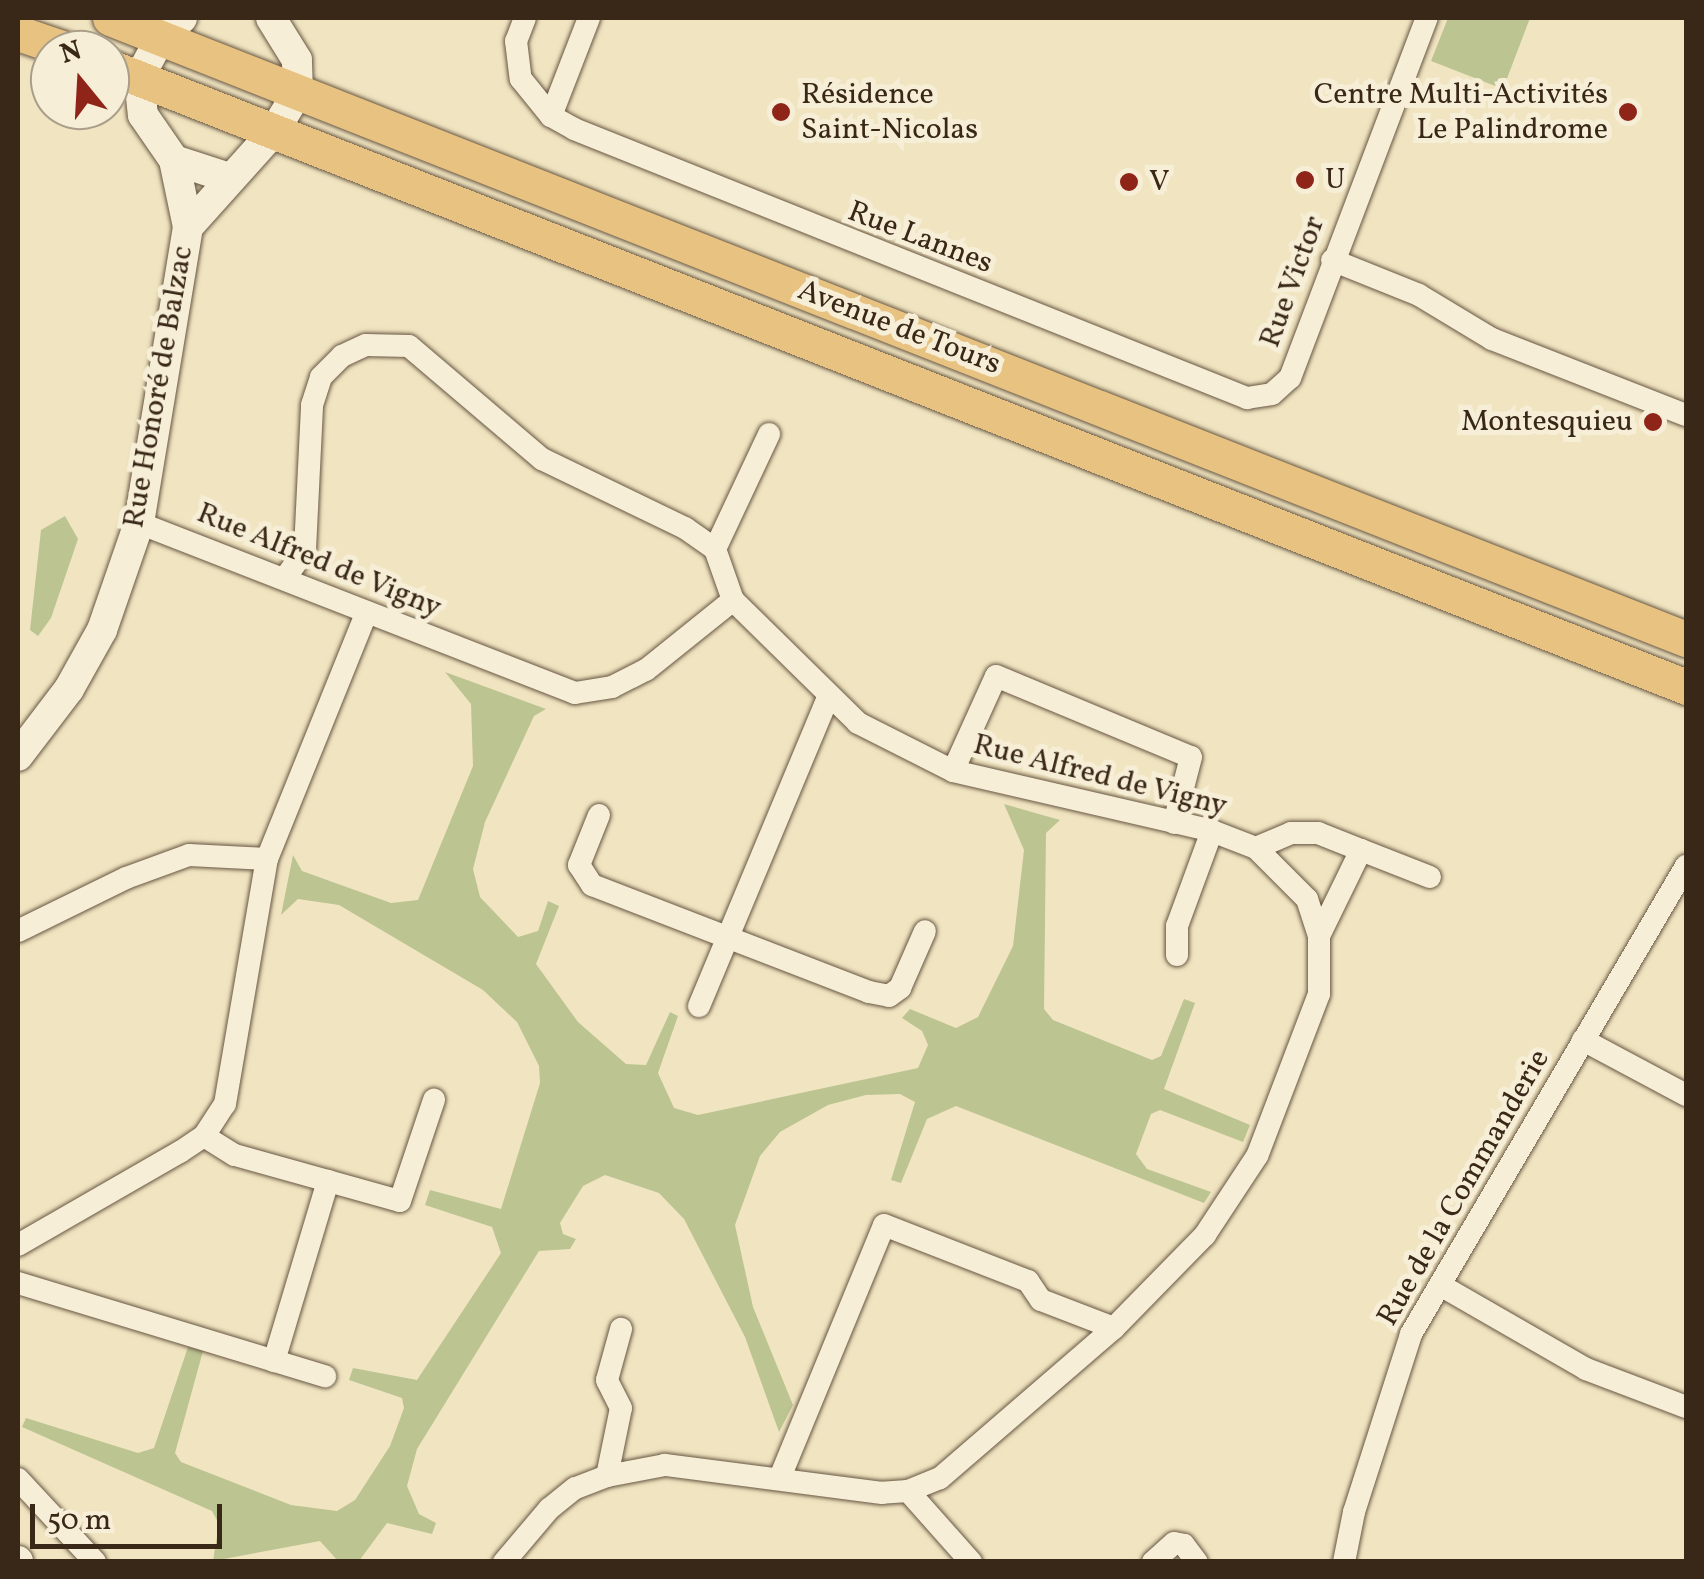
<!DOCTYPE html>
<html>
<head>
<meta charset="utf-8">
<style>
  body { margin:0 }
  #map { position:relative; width:1704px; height:1579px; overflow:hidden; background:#f1e5c1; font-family:Vollkorn,serif }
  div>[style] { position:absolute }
  .green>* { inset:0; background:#bcc492 }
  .roads { filter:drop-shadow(0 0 2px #675642) drop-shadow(0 0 2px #675642) }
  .street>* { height:22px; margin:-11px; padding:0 11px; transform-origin:11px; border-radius:11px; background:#f6eed7 }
  .secondary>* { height:30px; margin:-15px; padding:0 15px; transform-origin:15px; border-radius:15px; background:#f6eed7 }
  .primary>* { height:35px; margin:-17.5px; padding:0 17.5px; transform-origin:17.5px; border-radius:17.5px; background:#e8c280 }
  .dots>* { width:28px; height:28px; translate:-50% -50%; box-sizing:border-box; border:5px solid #f6eed7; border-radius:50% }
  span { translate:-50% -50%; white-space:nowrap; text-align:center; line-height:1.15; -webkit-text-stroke:10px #f6eed7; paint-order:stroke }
  .poi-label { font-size:30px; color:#392717 }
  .left { translate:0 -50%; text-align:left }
  .right { translate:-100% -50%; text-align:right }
  .street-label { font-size:30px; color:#392717 }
  .frame { position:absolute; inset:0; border:20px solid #392717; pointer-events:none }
  .north { position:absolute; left:30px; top:30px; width:100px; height:100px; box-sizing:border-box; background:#f6eed7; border:2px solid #aa9e8a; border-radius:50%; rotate:342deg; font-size:28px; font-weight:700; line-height:40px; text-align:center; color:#392717 }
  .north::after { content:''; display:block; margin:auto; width:35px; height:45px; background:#8f2418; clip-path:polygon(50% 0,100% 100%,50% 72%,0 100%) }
  .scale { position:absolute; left:30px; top:1504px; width:192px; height:45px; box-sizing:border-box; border:5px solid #392717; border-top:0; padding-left:12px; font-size:30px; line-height:35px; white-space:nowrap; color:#392717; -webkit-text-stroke:8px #f6eed7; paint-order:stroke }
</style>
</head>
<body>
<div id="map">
  <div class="green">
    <i style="clip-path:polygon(1448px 18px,1530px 18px,1503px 89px,1431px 61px)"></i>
    <i style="clip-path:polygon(65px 516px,78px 539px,51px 618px,38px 636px,30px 630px,41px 530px)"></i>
    <i style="clip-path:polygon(445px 672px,546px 709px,534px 716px,485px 822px,473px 869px,480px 897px,518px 937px,538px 931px,548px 901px,559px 906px,536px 964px,578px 1022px,626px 1064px,646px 1065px,670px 1012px,678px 1016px,658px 1073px,674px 1108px,698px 1115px,918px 1068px,928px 1045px,922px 1031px,902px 1018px,910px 1009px,956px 1028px,978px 1017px,1013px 946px,1024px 850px,1004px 804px,1060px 820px,1046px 833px,1044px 1009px,1053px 1020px,1152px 1060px,1161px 1056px,1184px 999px,1195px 1003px,1164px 1089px,1250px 1125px,1243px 1142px,1160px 1110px,1151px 1114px,1136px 1154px,1147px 1169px,1211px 1192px,1204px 1203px,956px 1106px,927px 1119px,901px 1183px,891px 1180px,915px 1102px,900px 1094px,866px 1095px,828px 1105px,780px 1132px,760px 1156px,735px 1225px,753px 1307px,793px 1405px,779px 1432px,745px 1337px,684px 1219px,659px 1193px,605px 1175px,583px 1186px,560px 1223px,563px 1234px,576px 1239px,570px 1249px,539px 1251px,417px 1449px,407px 1486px,419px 1514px,436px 1523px,432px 1534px,387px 1523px,359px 1561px,338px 1561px,320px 1541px,213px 1561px,219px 1524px,212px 1511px,22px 1427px,26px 1418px,138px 1453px,154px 1448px,188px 1347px,203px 1351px,175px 1453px,181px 1462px,291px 1505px,337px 1511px,355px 1500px,390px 1446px,404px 1408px,402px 1398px,349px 1380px,353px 1368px,417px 1380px,501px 1253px,492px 1227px,425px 1205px,430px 1190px,501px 1209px,540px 1083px,539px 1066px,517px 1022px,483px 990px,339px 905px,298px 899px,281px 915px,293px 855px,302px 871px,391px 903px,418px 900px,473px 766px,471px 704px)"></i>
  </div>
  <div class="roads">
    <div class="street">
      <i style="left:525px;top:18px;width:25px;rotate:111deg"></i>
      <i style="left:516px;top:41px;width:38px;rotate:83deg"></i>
      <i style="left:521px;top:79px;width:48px;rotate:51deg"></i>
      <i style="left:551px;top:116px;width:26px;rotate:29deg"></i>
      <i style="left:574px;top:129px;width:725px;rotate:21.79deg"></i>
      <i style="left:1247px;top:398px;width:25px;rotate:-9deg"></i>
      <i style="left:1272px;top:394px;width:24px;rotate:-42deg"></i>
      <i style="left:1290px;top:378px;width:385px;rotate:-69.2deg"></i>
      <i style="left:551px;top:116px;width:105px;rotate:-68.8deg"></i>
      <i style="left:1332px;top:260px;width:94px;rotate:21.9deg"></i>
      <i style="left:1419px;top:295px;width:85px;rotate:31.1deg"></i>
      <i style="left:1492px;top:339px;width:208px;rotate:21.4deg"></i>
      <i style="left:139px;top:523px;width:468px;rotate:21.3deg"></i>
      <i style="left:575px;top:693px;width:37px;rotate:-9deg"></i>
      <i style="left:612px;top:687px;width:38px;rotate:-27deg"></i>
      <i style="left:646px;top:670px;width:112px;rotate:-38.8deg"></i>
      <i style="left:715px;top:549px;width:127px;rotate:-64.8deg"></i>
      <i style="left:285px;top:578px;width:34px;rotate:-54deg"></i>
      <i style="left:305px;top:550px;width:145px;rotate:-87.2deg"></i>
      <i style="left:312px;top:405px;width:29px;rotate:-72deg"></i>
      <i style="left:321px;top:377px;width:30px;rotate:-45deg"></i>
      <i style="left:342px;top:356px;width:26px;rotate:-25deg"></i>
      <i style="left:366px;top:345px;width:43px;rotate:1.3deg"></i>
      <i style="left:409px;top:346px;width:175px;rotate:40.4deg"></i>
      <i style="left:542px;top:459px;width:159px;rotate:25.8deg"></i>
      <i style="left:685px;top:528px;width:37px;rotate:35deg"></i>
      <i style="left:715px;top:549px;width:54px;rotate:70.6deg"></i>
      <i style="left:733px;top:600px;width:175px;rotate:44.5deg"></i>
      <i style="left:858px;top:723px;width:106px;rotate:26.8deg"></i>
      <i style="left:953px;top:771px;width:266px;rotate:13deg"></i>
      <i style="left:1212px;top:831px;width:47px;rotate:21.1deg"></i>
      <i style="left:1256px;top:848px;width:72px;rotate:45deg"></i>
      <i style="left:1307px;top:899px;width:39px;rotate:72deg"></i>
      <i style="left:1319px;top:936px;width:58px;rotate:90deg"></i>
      <i style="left:1319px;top:994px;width:173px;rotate:110.9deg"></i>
      <i style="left:1257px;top:1156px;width:95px;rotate:123.4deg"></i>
      <i style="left:1205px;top:1235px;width:130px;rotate:134.4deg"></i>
      <i style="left:1114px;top:1328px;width:230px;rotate:139.2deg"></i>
      <i style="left:940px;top:1478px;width:35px;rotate:158deg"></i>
      <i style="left:908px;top:1491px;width:26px;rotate:176deg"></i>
      <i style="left:882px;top:1493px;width:219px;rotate:-172.6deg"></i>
      <i style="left:665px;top:1465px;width:59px;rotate:169.3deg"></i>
      <i style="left:607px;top:1476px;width:34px;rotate:159deg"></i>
      <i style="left:575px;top:1488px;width:33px;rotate:141deg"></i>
      <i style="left:549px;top:1509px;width:70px;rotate:130.3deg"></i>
      <i style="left:953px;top:771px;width:104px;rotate:-65.6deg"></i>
      <i style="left:996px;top:676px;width:211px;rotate:22.6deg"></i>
      <i style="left:1191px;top:757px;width:68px;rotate:104.4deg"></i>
      <i style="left:599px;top:815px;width:54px;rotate:111.8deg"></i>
      <i style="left:579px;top:865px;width:24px;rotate:57deg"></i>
      <i style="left:592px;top:885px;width:297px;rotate:21.1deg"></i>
      <i style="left:869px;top:992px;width:20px;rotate:11deg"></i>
      <i style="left:889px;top:996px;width:14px;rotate:-36deg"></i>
      <i style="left:900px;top:988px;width:62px;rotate:-66.3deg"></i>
      <i style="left:1256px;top:848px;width:38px;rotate:-23deg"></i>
      <i style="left:1291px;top:833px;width:27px"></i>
      <i style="left:1318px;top:833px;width:46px;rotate:21.6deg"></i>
      <i style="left:1361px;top:850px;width:96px;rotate:116deg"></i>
      <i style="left:1361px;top:850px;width:74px;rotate:21.4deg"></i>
      <i style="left:18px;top:931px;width:120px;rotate:-26.1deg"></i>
      <i style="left:126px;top:878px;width:67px;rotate:-20.1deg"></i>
      <i style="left:189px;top:855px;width:78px;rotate:2.9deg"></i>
      <i style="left:1177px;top:955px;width:29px;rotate:-90deg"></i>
      <i style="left:1177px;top:926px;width:101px;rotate:-69.8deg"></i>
      <i style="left:699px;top:1006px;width:332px;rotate:-67.3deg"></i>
      <i style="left:1583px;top:1040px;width:117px;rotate:28.1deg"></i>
      <i style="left:204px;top:1136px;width:36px;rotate:32deg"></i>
      <i style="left:235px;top:1155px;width:171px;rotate:15.6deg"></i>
      <i style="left:400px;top:1201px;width:107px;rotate:-71.4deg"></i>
      <i style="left:18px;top:1245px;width:187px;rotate:-29.9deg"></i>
      <i style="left:180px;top:1152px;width:29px;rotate:-34deg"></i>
      <i style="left:204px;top:1136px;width:38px;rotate:-57deg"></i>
      <i style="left:225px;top:1104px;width:249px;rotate:-80.3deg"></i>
      <i style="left:267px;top:859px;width:266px;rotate:-68deg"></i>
      <i style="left:18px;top:1283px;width:321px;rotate:16.9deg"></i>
      <i style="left:1440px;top:1285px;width:168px;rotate:29.9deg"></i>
      <i style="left:1586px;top:1369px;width:107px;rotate:20.8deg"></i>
      <i style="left:274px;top:1361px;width:188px;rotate:-73.3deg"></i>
      <i style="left:781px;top:1475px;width:270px;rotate:-67.6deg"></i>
      <i style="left:884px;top:1225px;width:155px;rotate:21.3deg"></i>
      <i style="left:1028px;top:1281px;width:23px;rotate:56deg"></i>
      <i style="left:1041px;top:1300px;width:78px;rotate:21deg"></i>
      <i style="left:607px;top:1476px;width:69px;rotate:-78.4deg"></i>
      <i style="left:621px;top:1408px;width:31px;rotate:-117deg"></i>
      <i style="left:607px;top:1380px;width:53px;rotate:-74.6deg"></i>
      <i style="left:18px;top:1479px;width:113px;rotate:47.1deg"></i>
      <i style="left:908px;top:1491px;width:95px;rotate:48.4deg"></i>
      <i style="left:1153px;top:1562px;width:28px;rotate:-42deg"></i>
      <i style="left:1174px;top:1543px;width:10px;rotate:11deg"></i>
      <i style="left:1184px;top:1545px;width:21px;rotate:53deg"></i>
      <i style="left:1344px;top:1562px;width:51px;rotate:-78.7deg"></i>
      <i style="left:1354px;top:1512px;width:187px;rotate:-72.2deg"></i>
      <i style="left:1411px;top:1334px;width:543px;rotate:-59.56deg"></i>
    </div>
    <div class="secondary">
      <i style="left:182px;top:18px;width:28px;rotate:138deg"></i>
      <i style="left:161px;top:37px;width:47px;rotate:118.2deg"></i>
      <i style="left:139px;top:78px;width:37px;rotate:84deg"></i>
      <i style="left:143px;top:115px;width:55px;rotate:55.4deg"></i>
      <i style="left:174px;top:160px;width:55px;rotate:18.1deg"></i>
      <i style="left:188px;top:227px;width:129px;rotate:-48.1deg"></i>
      <i style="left:274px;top:131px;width:46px;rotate:-58.4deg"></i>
      <i style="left:298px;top:92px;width:32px;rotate:-92deg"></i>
      <i style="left:297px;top:60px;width:49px;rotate:-121.8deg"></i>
      <i style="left:18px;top:756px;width:84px;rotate:-52.7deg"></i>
      <i style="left:69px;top:689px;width:68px;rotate:-60.8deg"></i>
      <i style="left:102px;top:630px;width:113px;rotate:-70.9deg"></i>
      <i style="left:139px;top:523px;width:300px;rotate:-80.6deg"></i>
      <i style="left:188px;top:227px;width:68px;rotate:-101.8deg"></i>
      <i style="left:18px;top:1561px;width:1px;rotate:90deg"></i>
    </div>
    <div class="primary">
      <i style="left:110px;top:18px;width:1694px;rotate:21.51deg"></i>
      <i style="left:18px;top:33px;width:53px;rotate:18.8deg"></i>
      <i style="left:110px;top:67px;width:1694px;rotate:21.47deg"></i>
    </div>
  </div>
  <div class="dots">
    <i style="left:781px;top:112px;background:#8f2418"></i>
    <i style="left:1628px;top:112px;background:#8f2418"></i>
    <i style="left:1305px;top:180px;background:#8f2418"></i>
    <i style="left:1129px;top:182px;background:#8f2418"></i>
    <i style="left:1653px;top:422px;background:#8f2418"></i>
  </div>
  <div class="poi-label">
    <span class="left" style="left:801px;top:112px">Résidence<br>Saint-Nicolas</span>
    <span class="right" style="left:1608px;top:112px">Centre Multi-Activités<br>Le Palindrome</span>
    <span class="left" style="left:1325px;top:180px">U</span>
    <span class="left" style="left:1149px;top:182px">V</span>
    <span class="right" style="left:1633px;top:422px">Montesquieu</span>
  </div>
  <div class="street-label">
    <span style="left:920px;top:238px;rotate:21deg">Rue Lannes</span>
    <span style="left:1293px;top:282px;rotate:-70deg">Rue Victor</span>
    <span style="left:899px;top:328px;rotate:21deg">Avenue de Tours</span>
    <span style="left:159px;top:387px;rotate:-80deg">Rue Honoré de Balzac</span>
    <span style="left:319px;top:561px;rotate:22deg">Rue Alfred de Vigny</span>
    <span style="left:1100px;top:776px;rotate:14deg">Rue Alfred de Vigny</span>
    <span style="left:1464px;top:1188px;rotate:-60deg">Rue de la Commanderie</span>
  </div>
  <div class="frame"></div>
  <div class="north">N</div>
  <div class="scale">50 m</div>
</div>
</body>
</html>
